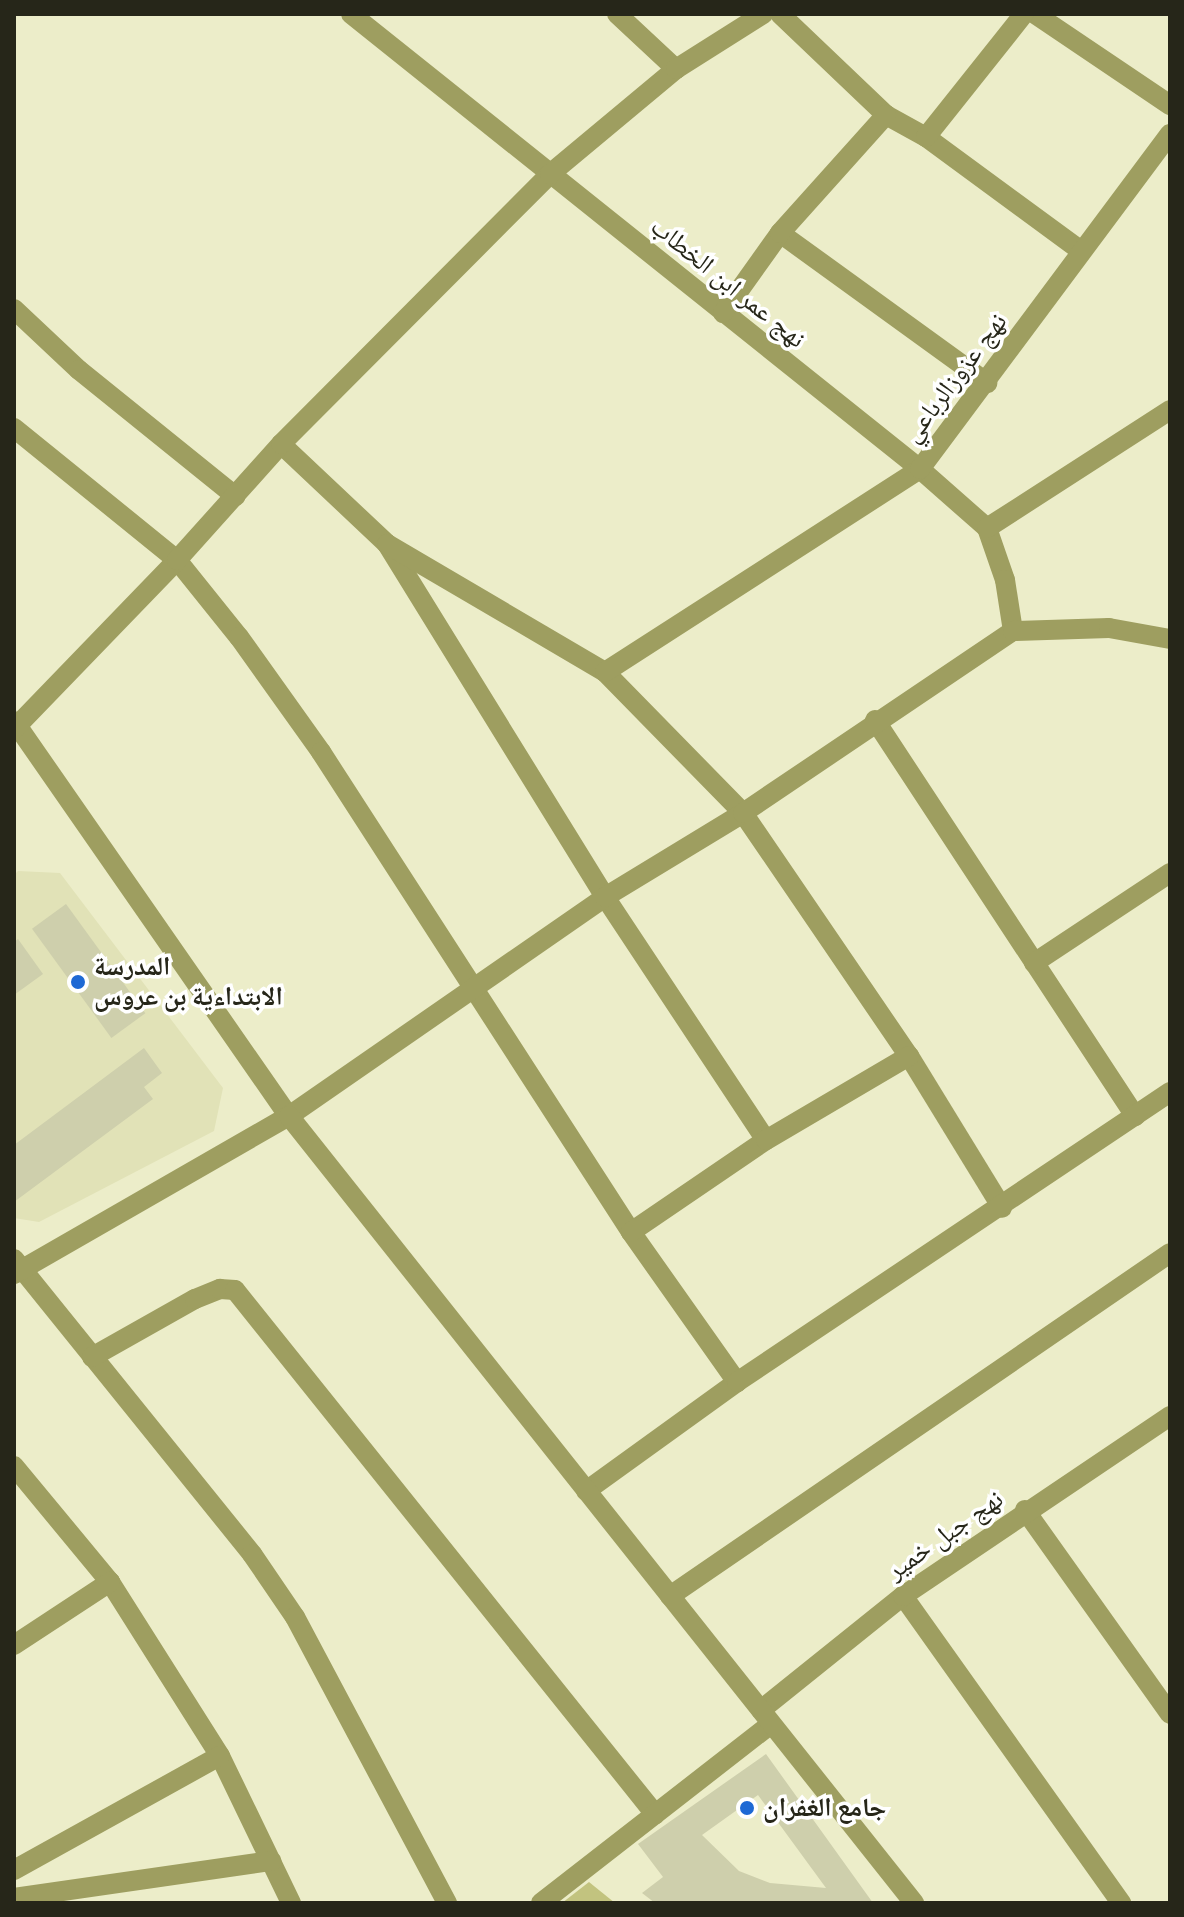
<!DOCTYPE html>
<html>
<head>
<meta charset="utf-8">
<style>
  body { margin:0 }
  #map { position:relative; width:1184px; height:1917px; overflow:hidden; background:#ecedc9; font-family:Poppins,"Noto Naskh Arabic",sans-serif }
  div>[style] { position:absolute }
  .built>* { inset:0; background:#e1e2b7 }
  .green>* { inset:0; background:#c2c37f }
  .building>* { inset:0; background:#cecfac; transform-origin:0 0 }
  .minor>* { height:20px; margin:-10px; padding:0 10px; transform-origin:10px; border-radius:10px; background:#9e9e60 }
  .tertiary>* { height:20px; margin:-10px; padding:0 10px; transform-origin:10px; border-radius:10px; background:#9e9e60 }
  .dots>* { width:22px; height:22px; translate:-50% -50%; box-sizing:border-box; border:4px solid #fff; border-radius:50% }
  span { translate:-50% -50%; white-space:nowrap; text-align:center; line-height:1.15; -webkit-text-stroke:7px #fff; paint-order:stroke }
  .street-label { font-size:26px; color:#262619 }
  .poi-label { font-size:26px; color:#262619; font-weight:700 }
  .left { translate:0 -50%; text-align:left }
  .frame { position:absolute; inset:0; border:16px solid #262619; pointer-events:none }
</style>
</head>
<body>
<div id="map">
  <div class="built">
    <i style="clip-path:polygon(18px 871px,60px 873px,223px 1088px,214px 1131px,39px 1222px,14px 1218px,14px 875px)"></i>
  </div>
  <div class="green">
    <i style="clip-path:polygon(589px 1882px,615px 1903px,562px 1903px)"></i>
  </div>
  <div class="building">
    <i style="left:66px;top:904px;width:135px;height:42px;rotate:54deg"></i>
    <i style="clip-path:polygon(18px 939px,43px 974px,14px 995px,14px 942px)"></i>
    <i style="clip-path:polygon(144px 1048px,162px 1073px,144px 1087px,153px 1099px,14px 1202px,14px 1145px)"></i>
    <i style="clip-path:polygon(evenodd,766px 1754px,873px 1903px,655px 1903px,642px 1893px,663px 1877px,638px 1844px,766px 1754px,758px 1795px,826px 1888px,770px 1883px,739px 1871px,702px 1835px,758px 1795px)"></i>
  </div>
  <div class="minor">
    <i style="left:351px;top:14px;width:729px;rotate:38.65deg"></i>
    <i style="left:920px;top:469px;width:89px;rotate:41.4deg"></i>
    <i style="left:987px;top:528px;width:55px;rotate:70.9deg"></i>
    <i style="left:1005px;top:580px;width:52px;rotate:81.1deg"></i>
    <i style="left:617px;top:14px;width:81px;rotate:43deg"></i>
    <i style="left:780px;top:14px;width:146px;rotate:43.6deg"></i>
    <i style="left:886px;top:115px;width:46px;rotate:28.8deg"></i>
    <i style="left:926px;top:137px;width:192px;rotate:36.3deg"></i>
    <i style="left:1035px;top:14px;width:163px;rotate:34deg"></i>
    <i style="left:926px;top:137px;width:157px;rotate:-51.5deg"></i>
    <i style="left:780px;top:233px;width:256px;rotate:35.9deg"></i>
    <i style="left:14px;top:309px;width:89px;rotate:43.2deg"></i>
    <i style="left:79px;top:370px;width:201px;rotate:38.9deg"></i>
    <i style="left:723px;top:313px;width:98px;rotate:-54.5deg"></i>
    <i style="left:780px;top:233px;width:159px;rotate:-48.1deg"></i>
    <i style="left:14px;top:428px;width:210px;rotate:39deg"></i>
    <i style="left:177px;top:560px;width:99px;rotate:51.2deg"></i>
    <i style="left:239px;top:637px;width:141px;rotate:54.5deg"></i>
    <i style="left:321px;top:752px;width:571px;rotate:57.14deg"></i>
    <i style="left:631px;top:1232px;width:184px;rotate:54.8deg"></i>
    <i style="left:281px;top:444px;width:146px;rotate:43.3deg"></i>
    <i style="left:387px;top:544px;width:415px;rotate:58.3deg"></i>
    <i style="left:605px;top:897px;width:291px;rotate:56.5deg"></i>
    <i style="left:987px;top:528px;width:218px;rotate:-32.8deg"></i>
    <i style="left:387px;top:544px;width:253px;rotate:30.4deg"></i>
    <i style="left:605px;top:672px;width:197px;rotate:45.6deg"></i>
    <i style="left:743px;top:813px;width:294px;rotate:55.7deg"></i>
    <i style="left:909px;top:1056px;width:178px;rotate:58.5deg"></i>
    <i style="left:605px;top:672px;width:375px;rotate:-32.8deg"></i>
    <i style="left:920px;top:469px;width:418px;rotate:-53.3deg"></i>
    <i style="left:875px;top:720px;width:474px;rotate:56.7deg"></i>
    <i style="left:14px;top:721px;width:481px;rotate:55.2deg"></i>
    <i style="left:289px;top:1116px;width:384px;rotate:-34.7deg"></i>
    <i style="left:605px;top:897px;width:162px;rotate:-31.3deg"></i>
    <i style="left:743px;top:813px;width:326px;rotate:-34deg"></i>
    <i style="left:1013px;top:631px;width:96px;rotate:-1.8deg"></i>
    <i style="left:1109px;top:628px;width:62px;rotate:10.2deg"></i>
    <i style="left:14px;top:729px;width:235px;rotate:-46deg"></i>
    <i style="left:177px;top:560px;width:156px;rotate:-48.1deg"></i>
    <i style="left:281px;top:444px;width:381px;rotate:-45.1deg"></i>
    <i style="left:550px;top:174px;width:164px;rotate:-39.8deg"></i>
    <i style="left:676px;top:69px;width:103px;rotate:-32.3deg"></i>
    <i style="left:1034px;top:963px;width:163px;rotate:-33.5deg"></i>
    <i style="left:631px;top:1232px;width:163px;rotate:-34.3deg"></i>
    <i style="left:766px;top:1140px;width:166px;rotate:-30.4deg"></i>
    <i style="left:14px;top:1259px;width:379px;rotate:51.1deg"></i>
    <i style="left:252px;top:1554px;width:76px;rotate:55.7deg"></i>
    <i style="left:295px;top:1617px;width:324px;rotate:62deg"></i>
    <i style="left:92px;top:1357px;width:118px;rotate:-29.4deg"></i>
    <i style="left:195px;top:1299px;width:27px;rotate:-22deg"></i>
    <i style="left:220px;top:1289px;width:15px;rotate:4deg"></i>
    <i style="left:235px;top:1290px;width:672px;rotate:51.29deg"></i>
    <i style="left:14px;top:1466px;width:151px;rotate:50.4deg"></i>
    <i style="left:110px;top:1582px;width:206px;rotate:57.7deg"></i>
    <i style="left:220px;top:1756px;width:163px;rotate:64.2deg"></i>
    <i style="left:586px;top:1491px;width:186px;rotate:-35.8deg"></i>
    <i style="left:737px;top:1382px;width:521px;rotate:-33.81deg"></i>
    <i style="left:1025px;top:1510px;width:250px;rotate:54.6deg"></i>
    <i style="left:670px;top:1596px;width:606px;rotate:-34.45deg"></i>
    <i style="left:903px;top:1596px;width:377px;rotate:54.6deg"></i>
    <i style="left:14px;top:1645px;width:115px;rotate:-33.3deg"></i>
    <i style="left:761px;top:1710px;width:182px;rotate:-38.8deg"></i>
    <i style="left:903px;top:1596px;width:322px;rotate:-34deg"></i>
    <i style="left:14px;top:1870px;width:235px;rotate:-29deg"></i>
    <i style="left:14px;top:1898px;width:260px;rotate:-8.2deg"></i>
    <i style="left:541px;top:1903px;width:291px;rotate:-37.9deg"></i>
  </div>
  <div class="tertiary">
    <i style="left:14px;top:1274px;width:317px;rotate:-29.9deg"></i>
    <i style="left:289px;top:1116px;width:1005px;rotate:51.54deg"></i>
  </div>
  <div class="dots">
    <i style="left:78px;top:982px;background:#1e69d4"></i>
    <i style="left:747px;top:1808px;background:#1e69d4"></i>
  </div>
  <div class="street-label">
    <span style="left:728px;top:283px;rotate:39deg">نهج عمر ابن الخطاب</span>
    <span style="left:955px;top:378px;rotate:-53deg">نهج عزوزالرباعي</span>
    <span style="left:945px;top:1535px;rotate:-35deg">نهج جبل خمير</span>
  </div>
  <div class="poi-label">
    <span class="left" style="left:94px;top:982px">المدرسة<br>الابتداءية بن عروس</span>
    <span class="left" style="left:763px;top:1808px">جامع الغفران</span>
  </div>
  <div class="frame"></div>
</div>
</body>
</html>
